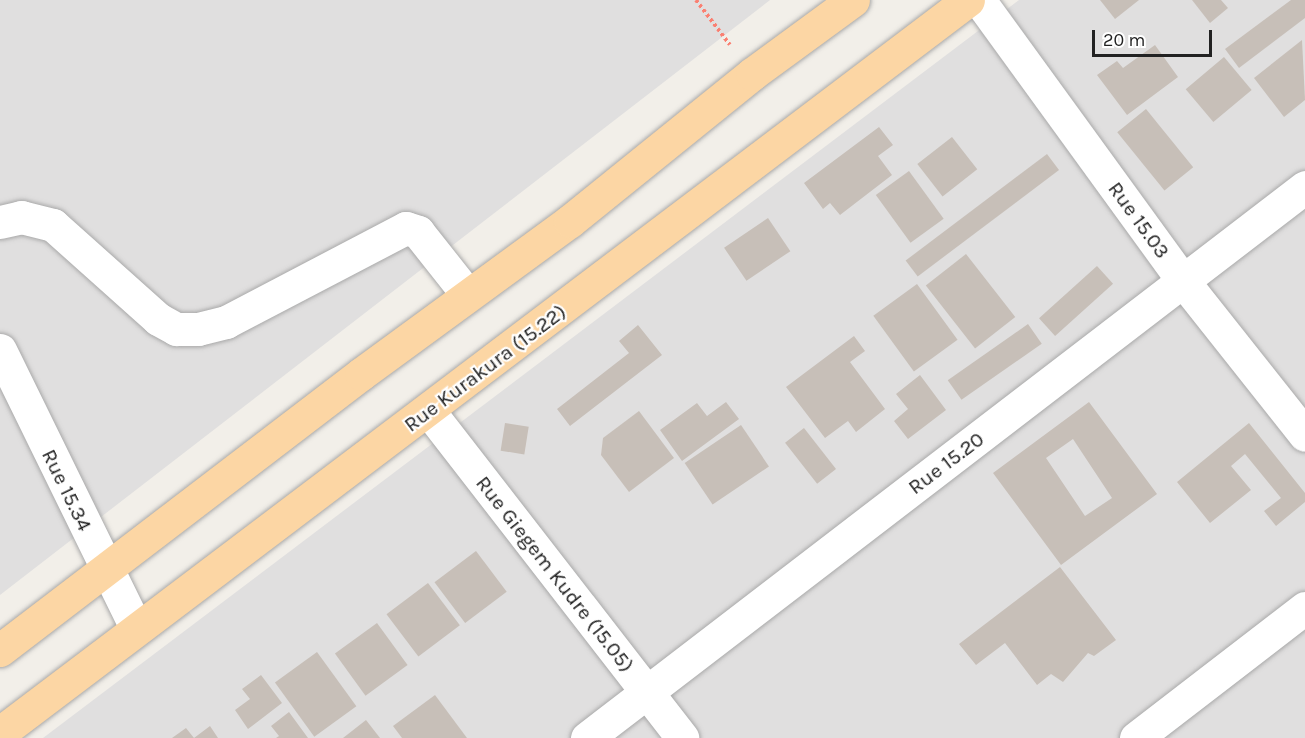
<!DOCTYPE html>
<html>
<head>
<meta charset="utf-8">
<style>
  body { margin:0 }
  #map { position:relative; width:1305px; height:738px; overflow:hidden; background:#f2efe9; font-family:Karla,sans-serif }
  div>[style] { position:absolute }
  .residential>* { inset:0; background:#e0dfdf }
  .building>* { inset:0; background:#c7bfb8; transform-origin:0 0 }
  .path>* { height:4px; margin-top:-2px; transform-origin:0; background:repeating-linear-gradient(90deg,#fa8072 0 3px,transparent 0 6px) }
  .roads { filter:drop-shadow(0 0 2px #a9a9a9) drop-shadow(0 0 2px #a9a9a9) }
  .minor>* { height:33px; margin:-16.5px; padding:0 16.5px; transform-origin:16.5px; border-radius:16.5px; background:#fff }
  .major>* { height:33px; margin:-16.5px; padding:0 16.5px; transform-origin:16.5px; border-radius:16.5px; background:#fcd6a4 }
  span { translate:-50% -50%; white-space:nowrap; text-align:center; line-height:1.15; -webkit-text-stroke:4.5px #fff; paint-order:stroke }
  .street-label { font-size:21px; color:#222 }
  .scale { position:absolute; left:1092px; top:30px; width:120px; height:27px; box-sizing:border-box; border:3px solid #222; border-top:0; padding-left:8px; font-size:18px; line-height:21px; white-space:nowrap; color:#222; -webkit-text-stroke:4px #fff; paint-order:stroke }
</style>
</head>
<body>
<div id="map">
  <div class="residential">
    <i style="clip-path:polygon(0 0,770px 0,0 595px)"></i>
    <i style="clip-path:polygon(1019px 0,1305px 0,1305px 738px,43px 738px)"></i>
  </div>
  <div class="building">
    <i style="clip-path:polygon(1100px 0,1139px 0,1115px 19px)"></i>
    <i style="clip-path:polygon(1192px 0,1221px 0,1228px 8px,1210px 23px)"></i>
    <i style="clip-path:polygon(1291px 0,1305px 0,1305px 18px,1239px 68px,1225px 49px)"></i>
    <i style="clip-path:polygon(1302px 40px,1305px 100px,1284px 117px,1254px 78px)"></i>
    <i style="clip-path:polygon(1155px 45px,1178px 77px,1127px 115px,1097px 75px,1117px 61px,1123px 68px)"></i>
    <i style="left:1224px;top:57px;width:43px;height:50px;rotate:50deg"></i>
    <i style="left:1146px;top:109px;width:75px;height:37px;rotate:51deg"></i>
    <i style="clip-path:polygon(879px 127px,893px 145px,878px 156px,892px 175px,840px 215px,830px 203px,823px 209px,804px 183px)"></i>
    <i style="left:952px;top:137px;width:41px;height:44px;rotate:52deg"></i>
    <i style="left:1047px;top:154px;width:20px;height:177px;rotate:53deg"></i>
    <i style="left:909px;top:171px;width:59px;height:41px;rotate:54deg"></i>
    <i style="left:768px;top:218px;width:40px;height:53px;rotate:56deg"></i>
    <i style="left:966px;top:254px;width:80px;height:51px;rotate:52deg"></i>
    <i style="left:1097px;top:266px;width:24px;height:78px;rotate:48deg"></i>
    <i style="left:917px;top:284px;width:69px;height:54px;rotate:54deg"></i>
    <i style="left:1028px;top:324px;width:24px;height:98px;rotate:55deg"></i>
    <i style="clip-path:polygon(638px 325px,662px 355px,570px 426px,557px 409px,629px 353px,619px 341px)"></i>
    <i style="clip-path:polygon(854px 336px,865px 351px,850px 362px,885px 409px,856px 432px,848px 421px,825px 438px,786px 387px)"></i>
    <i style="clip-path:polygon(920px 375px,946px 410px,908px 439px,894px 421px,908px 409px,896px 394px)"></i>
    <i style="clip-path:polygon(726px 402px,739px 419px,682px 461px,660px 430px,697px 403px,707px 416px)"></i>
    <i style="clip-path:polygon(evenodd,1089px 402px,1157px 494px,1061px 565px,993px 473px,1089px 402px,1073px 439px,1112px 498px,1085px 516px,1046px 458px,1073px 439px)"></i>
    <i style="clip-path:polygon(639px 411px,674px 458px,629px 492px,601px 455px,603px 438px)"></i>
    <i style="left:505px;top:423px;width:24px;height:28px;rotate:9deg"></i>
    <i style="clip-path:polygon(1249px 423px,1305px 493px,1305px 502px,1276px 526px,1264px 511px,1281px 498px,1245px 454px,1231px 466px,1251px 490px,1210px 523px,1177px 482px)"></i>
    <i style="left:741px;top:425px;width:50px;height:68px;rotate:56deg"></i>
    <i style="left:804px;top:428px;width:52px;height:24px;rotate:52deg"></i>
    <i style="left:476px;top:551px;width:51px;height:52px;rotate:53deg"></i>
    <i style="clip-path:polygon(1060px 567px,1116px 640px,1094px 656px,1088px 653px,1063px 682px,1051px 674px,1037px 685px,1005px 643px,976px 665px,959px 644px)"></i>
    <i style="left:428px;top:583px;width:53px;height:52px;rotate:53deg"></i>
    <i style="left:377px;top:623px;width:52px;height:52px;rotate:54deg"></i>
    <i style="left:317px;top:652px;width:67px;height:52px;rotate:54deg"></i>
    <i style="clip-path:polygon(261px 675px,282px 703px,248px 729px,235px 710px,250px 699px,242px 689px)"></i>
    <i style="clip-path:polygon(435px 695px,467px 738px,402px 738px,393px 726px)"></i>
    <i style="clip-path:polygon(289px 712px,308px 738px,276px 738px,279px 736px,271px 726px)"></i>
    <i style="clip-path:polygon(366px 720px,380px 738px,343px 738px)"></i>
    <i style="clip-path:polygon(210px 726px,218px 738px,172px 738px,186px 728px,194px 738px)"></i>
  </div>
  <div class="path">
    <i style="left:696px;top:0;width:56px;rotate:52.9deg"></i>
  </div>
  <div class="roads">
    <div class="minor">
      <i style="left:979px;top:0;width:347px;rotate:54deg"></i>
      <i style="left:1183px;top:281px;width:196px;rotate:51.6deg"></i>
      <i style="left:0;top:222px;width:22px;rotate:-13deg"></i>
      <i style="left:21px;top:217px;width:33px;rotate:14deg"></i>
      <i style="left:53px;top:225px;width:141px;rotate:41.8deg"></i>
      <i style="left:158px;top:319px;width:21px;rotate:29deg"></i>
      <i style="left:176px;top:329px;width:22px"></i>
      <i style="left:198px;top:329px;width:29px;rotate:-14deg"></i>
      <i style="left:226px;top:322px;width:203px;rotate:-27.6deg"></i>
      <i style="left:406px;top:228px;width:13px;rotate:18deg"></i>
      <i style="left:418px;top:232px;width:80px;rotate:51.6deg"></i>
      <i style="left:0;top:350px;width:309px;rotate:63.9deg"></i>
      <i style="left:428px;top:410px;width:415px;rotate:52.2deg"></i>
      <i style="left:587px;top:738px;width:905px;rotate:-37.5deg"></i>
      <i style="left:1136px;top:738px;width:213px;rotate:-37.6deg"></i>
    </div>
    <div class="major">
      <i style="left:0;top:650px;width:454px;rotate:-37.4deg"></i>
      <i style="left:361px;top:374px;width:259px;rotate:-36.2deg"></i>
      <i style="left:570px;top:221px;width:234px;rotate:-38.9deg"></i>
      <i style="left:752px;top:74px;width:125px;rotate:-36.2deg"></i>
      <i style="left:0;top:733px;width:1214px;rotate:-37.13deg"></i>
    </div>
  </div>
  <div class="street-label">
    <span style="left:1139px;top:220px;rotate:54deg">Rue 15.03</span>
    <span style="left:485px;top:368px;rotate:-37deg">Rue Kurakura (15.22)</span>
    <span style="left:946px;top:463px;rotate:-37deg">Rue 15.20</span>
    <span style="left:67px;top:490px;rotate:64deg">Rue 15.34</span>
    <span style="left:555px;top:574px;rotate:52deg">Rue Giegem Kudre (15.05)</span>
  </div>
  <div class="scale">20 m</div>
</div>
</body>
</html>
